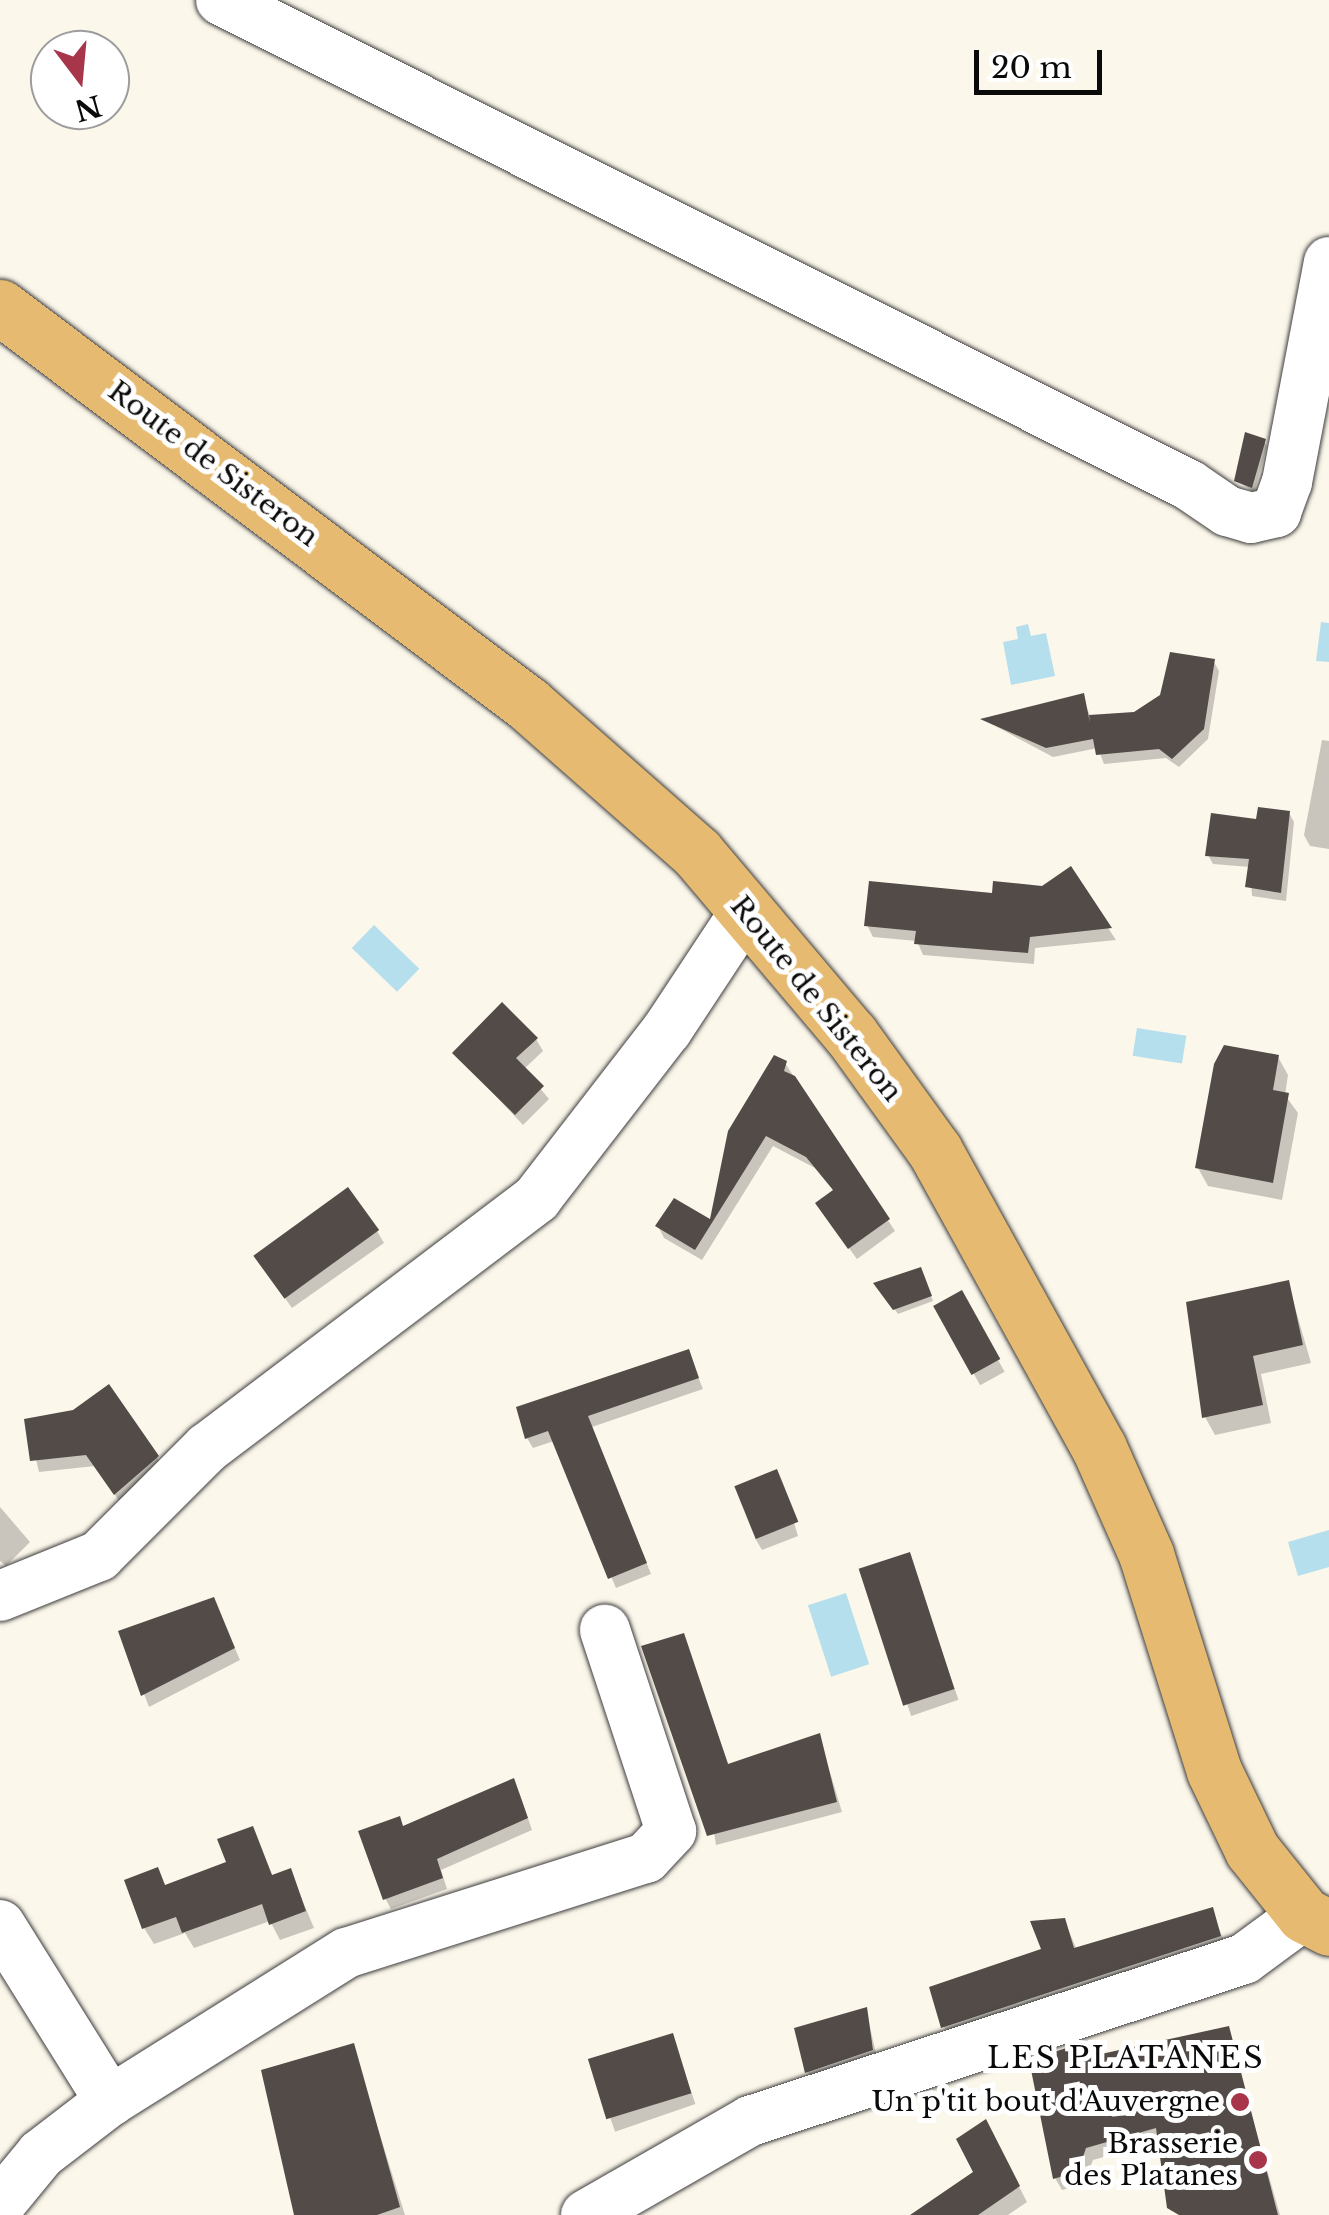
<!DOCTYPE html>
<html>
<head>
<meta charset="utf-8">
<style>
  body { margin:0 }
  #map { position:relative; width:1329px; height:2215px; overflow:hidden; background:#fcf7eb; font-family:"Libre Baskerville",serif }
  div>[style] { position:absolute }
  .water>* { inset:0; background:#b6dfed; transform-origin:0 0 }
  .shadow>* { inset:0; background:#0003; transform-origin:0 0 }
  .building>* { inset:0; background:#524b48; transform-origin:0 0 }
  .roads { filter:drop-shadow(0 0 2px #3d3d3d) drop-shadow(0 0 2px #3d3d3d) }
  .minor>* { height:50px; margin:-25px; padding:0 25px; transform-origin:25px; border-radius:25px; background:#fff }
  .major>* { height:55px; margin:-27.5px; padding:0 27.5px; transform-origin:27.5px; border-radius:27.5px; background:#e6bb71 }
  .dots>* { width:28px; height:28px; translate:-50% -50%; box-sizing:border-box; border:5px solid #fff; border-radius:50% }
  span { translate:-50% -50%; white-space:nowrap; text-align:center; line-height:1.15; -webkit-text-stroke:10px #fff; paint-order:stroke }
  .street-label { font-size:28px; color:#0a0a0a }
  .poi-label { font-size:28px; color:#0a0a0a }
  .right { translate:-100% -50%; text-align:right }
  .neighbourhood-label { font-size:30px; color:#0a0a0a; letter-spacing:2.5px }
  .north { position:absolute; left:30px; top:30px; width:100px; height:100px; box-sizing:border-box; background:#fff; border:2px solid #9d9d9d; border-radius:50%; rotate:164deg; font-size:28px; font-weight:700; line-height:40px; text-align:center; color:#0a0a0a }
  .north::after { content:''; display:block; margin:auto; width:35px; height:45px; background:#a7364a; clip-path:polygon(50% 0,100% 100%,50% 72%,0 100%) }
  .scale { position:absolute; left:974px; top:50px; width:128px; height:45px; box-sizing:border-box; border:5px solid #0a0a0a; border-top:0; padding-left:12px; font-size:30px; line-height:35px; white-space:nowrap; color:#0a0a0a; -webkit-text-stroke:8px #fff; paint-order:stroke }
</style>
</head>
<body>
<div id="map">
  <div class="water">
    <i style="clip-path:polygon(1321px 622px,1329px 623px,1329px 662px,1316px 661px)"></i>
    <i style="clip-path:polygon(1028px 624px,1031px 636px,1046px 633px,1055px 676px,1011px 685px,1003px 642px,1018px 639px,1016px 627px)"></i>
    <i style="left:374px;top:925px;width:63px;height:32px;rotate:44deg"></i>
    <i style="left:1137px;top:1028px;width:50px;height:28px;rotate:9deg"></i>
    <i style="clip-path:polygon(1329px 1530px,1329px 1567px,1298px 1576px,1288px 1542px)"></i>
    <i style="left:846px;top:1593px;width:75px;height:40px;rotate:72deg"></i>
  </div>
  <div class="shadow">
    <i style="clip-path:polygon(1264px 441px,1267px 446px,1254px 492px,1237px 481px)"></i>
    <i style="clip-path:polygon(1214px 662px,1219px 671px,1208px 739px,1179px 767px,1166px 758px,1104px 764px,1098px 748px,1053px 757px,984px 720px,1082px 696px,1091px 718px,1135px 714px)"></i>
    <i style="clip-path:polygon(1322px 740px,1329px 741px,1329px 849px,1310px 846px,1304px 835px)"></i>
    <i style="clip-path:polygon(1289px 813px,1294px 822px,1286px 901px,1252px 896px,1250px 867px,1213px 864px,1208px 855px,1258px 821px)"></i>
    <i style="clip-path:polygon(1070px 870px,1116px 940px,1035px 948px,1034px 964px,923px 955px,917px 941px,873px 937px,867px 925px,1042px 888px)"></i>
    <i style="clip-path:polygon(536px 1039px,543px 1051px,524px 1069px,549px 1099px,523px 1125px,455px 1053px)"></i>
    <i style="clip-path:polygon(1278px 1057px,1288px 1075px,1285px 1095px,1298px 1113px,1282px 1200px,1208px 1186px,1198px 1168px)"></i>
    <i style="clip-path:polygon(785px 1063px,895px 1231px,857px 1259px,825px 1215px,835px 1192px,815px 1168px,773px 1146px,702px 1260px,664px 1238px,658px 1226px,711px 1223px)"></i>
    <i style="clip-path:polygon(377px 1231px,384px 1243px,292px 1308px,263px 1267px)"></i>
    <i style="clip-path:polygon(923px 1275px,933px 1301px,898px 1314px,876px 1284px)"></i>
    <i style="clip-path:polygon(1288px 1283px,1311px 1363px,1261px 1374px,1271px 1423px,1215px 1435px,1205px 1417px)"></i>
    <i style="left:961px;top:1293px;width:90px;height:28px;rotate:61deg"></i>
    <i style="clip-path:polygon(688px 1352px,703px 1389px,592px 1427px,651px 1574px,616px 1588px,554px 1441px,533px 1448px,527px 1438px)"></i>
    <i style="clip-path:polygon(27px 1421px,157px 1457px,163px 1469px,122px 1505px,95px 1466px,39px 1472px)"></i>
    <i style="clip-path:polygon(782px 1483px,798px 1536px,762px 1550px,755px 1538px)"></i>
    <i style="clip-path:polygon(0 1507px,30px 1542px,6px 1566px,0 1561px)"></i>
    <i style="left:909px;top:1556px;width:152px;height:50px;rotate:71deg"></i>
    <i style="clip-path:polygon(219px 1612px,240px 1660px,149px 1707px,121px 1633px)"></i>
    <i style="clip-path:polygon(683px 1636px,729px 1766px,819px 1736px,842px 1812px,716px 1845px)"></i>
    <i style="clip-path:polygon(519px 1792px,532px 1830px,441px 1870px,447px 1889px,391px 1909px,385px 1898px,399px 1819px,404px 1828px)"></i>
    <i style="clip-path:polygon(252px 1829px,273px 1877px,290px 1871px,314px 1928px,280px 1940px,270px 1921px,194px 1948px,185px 1933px,154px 1944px,144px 1928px,157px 1870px,166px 1887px,230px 1864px)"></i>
    <i style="clip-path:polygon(1212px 1910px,1228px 1952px,952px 2042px,944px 2027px,1044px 1951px,1064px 1920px,1077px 1950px)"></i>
    <i style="clip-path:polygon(866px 2010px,878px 2062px,814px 2083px,807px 2072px)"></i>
    <i style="clip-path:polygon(1227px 2029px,1280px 2215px,1171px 2211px,1160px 2141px,1093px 2160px,1084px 2184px,1062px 2190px,1055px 2178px,1077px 2046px,1085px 2060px)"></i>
    <i style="left:672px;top:2036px;width:72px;height:85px;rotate:71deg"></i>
    <i style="clip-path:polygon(352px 2046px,405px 2215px,299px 2215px)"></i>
    <i style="clip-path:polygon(994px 2138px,1027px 2202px,1008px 2215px,913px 2215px,977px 2173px)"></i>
  </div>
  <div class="building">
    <i style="clip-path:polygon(1245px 432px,1266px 439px,1252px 488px,1234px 481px)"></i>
    <i style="clip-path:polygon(1170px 652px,1215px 659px,1204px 729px,1172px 759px,1159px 749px,1096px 755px,1093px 739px,1046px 748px,980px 719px,1084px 693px,1090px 723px,1089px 715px,1134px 712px,1160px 695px)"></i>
    <i style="clip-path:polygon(1258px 807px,1290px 811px,1281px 893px,1245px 887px,1249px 859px,1205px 856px,1211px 813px,1256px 819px)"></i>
    <i style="clip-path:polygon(1071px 866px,1112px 928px,1030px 937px,1028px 953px,914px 944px,916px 931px,864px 926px,869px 881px,992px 893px,993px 881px,1042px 886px)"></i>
    <i style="clip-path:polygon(502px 1002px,538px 1038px,516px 1058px,544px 1086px,515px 1115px,452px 1053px)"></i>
    <i style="clip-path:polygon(1224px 1045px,1279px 1055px,1273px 1090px,1289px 1093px,1273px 1183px,1195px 1168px,1214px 1064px)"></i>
    <i style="clip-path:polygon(774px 1055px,787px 1061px,784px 1071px,795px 1076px,890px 1219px,848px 1249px,815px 1203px,833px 1190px,806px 1157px,766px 1136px,695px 1250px,655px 1226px,674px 1198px,710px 1219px,728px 1131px)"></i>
    <i style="left:348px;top:1187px;width:53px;height:117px;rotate:54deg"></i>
    <i style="clip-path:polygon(921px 1267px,932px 1296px,893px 1310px,873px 1283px)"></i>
    <i style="clip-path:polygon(1289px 1280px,1303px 1345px,1253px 1356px,1263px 1405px,1202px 1418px,1186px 1302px)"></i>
    <i style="left:962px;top:1290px;width:79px;height:33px;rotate:61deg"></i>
    <i style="clip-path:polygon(689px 1349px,699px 1378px,588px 1416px,647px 1563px,608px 1579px,548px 1431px,525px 1439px,516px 1407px)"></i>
    <i style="clip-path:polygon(109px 1384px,159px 1456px,114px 1495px,86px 1455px,30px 1461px,24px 1419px,73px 1410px)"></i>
    <i style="left:777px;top:1469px;width:57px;height:46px;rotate:68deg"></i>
    <i style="left:910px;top:1552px;width:144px;height:54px;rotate:72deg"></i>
    <i style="clip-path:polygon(214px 1597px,235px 1648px,141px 1696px,118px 1631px)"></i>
    <i style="clip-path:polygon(684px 1633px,728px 1764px,820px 1733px,837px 1802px,707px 1836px,641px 1646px)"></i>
    <i style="clip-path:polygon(514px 1778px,528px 1818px,437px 1859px,443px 1878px,383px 1900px,358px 1831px,400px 1816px,403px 1826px)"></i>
    <i style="clip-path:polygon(253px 1826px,272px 1875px,291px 1868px,306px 1911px,269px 1925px,262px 1904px,182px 1933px,176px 1917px,142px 1929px,124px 1880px,158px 1867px,165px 1885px,226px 1862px,217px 1839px)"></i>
    <i style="clip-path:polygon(1213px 1907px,1221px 1936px,941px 2028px,929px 1987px,1041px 1949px,1030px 1921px,1065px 1918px,1074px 1948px)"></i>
    <i style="clip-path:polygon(867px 2007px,873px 2050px,805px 2073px,794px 2028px)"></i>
    <i style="clip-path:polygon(1229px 2026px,1278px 2215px,1179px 2215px,1167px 2208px,1156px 2128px,1086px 2148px,1078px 2172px,1053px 2179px,1029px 2060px,1079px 2044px,1083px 2058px)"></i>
    <i style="left:673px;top:2033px;width:63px;height:89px;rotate:73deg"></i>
    <i style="clip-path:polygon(354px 2043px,400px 2207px,377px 2215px,294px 2215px,261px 2070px)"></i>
    <i style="clip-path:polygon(986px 2119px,1020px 2186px,978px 2215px,910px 2215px,973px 2172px,956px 2139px)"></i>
  </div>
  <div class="roads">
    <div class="minor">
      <i style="left:221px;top:0;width:1083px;rotate:26.61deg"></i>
      <i style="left:1189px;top:485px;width:46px;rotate:34.4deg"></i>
      <i style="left:1227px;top:511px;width:25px;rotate:16deg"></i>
      <i style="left:1251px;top:518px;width:26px;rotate:-13deg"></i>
      <i style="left:1276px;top:512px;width:32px;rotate:-70deg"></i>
      <i style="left:1287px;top:482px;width:224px;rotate:-79.2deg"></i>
      <i style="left:0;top:1596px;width:107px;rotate:-22deg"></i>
      <i style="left:99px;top:1556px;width:153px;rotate:-45deg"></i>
      <i style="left:207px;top:1448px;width:414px;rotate:-37.1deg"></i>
      <i style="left:537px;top:1198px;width:212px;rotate:-52.3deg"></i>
      <i style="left:667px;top:1030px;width:144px;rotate:-56.6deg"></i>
      <i style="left:0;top:1925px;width:208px;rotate:58deg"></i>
      <i style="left:110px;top:2101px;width:87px;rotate:142.5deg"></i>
      <i style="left:41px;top:2154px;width:65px;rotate:129.4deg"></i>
      <i style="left:110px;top:2101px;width:279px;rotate:-32.1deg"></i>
      <i style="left:346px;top:1953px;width:315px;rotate:-17.6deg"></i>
      <i style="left:646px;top:1858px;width:37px;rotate:-47deg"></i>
      <i style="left:671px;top:1831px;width:212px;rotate:-108.2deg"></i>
      <i style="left:586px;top:2215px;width:189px;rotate:-29.8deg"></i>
      <i style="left:750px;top:2121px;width:520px;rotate:-18.16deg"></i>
      <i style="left:1244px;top:1959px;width:74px;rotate:-36.3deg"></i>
    </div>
    <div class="major">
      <i style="left:0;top:307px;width:661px;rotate:36.94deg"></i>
      <i style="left:528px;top:704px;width:225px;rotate:41.4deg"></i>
      <i style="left:697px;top:853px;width:238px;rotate:49.8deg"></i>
      <i style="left:851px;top:1035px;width:143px;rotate:54.1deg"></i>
      <i style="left:935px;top:1151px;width:339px;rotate:61.1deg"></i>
      <i style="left:1099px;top:1448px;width:116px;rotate:66.1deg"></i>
      <i style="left:1146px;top:1554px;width:227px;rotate:72.6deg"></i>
      <i style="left:1214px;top:1771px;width:88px;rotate:64.3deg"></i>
      <i style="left:1252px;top:1850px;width:83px;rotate:51.3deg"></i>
      <i style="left:1304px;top:1915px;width:28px;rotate:27deg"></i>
    </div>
  </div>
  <div class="dots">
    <i style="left:1240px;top:2102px;background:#a7364a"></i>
    <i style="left:1258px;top:2160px;background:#a7364a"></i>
  </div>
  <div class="street-label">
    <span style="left:213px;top:464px;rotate:37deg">Route de Sisteron</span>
    <span style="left:816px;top:999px;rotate:51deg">Route de Sisteron</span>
  </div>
  <div class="poi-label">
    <span class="right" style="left:1220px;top:2102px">Un p'tit bout d'Auvergne</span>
    <span class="right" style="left:1238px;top:2160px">Brasserie<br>des Platanes</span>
  </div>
  <div class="neighbourhood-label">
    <span style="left:1126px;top:2058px">LES PLATANES</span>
  </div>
  <div class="north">N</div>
  <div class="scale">20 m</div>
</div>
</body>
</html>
